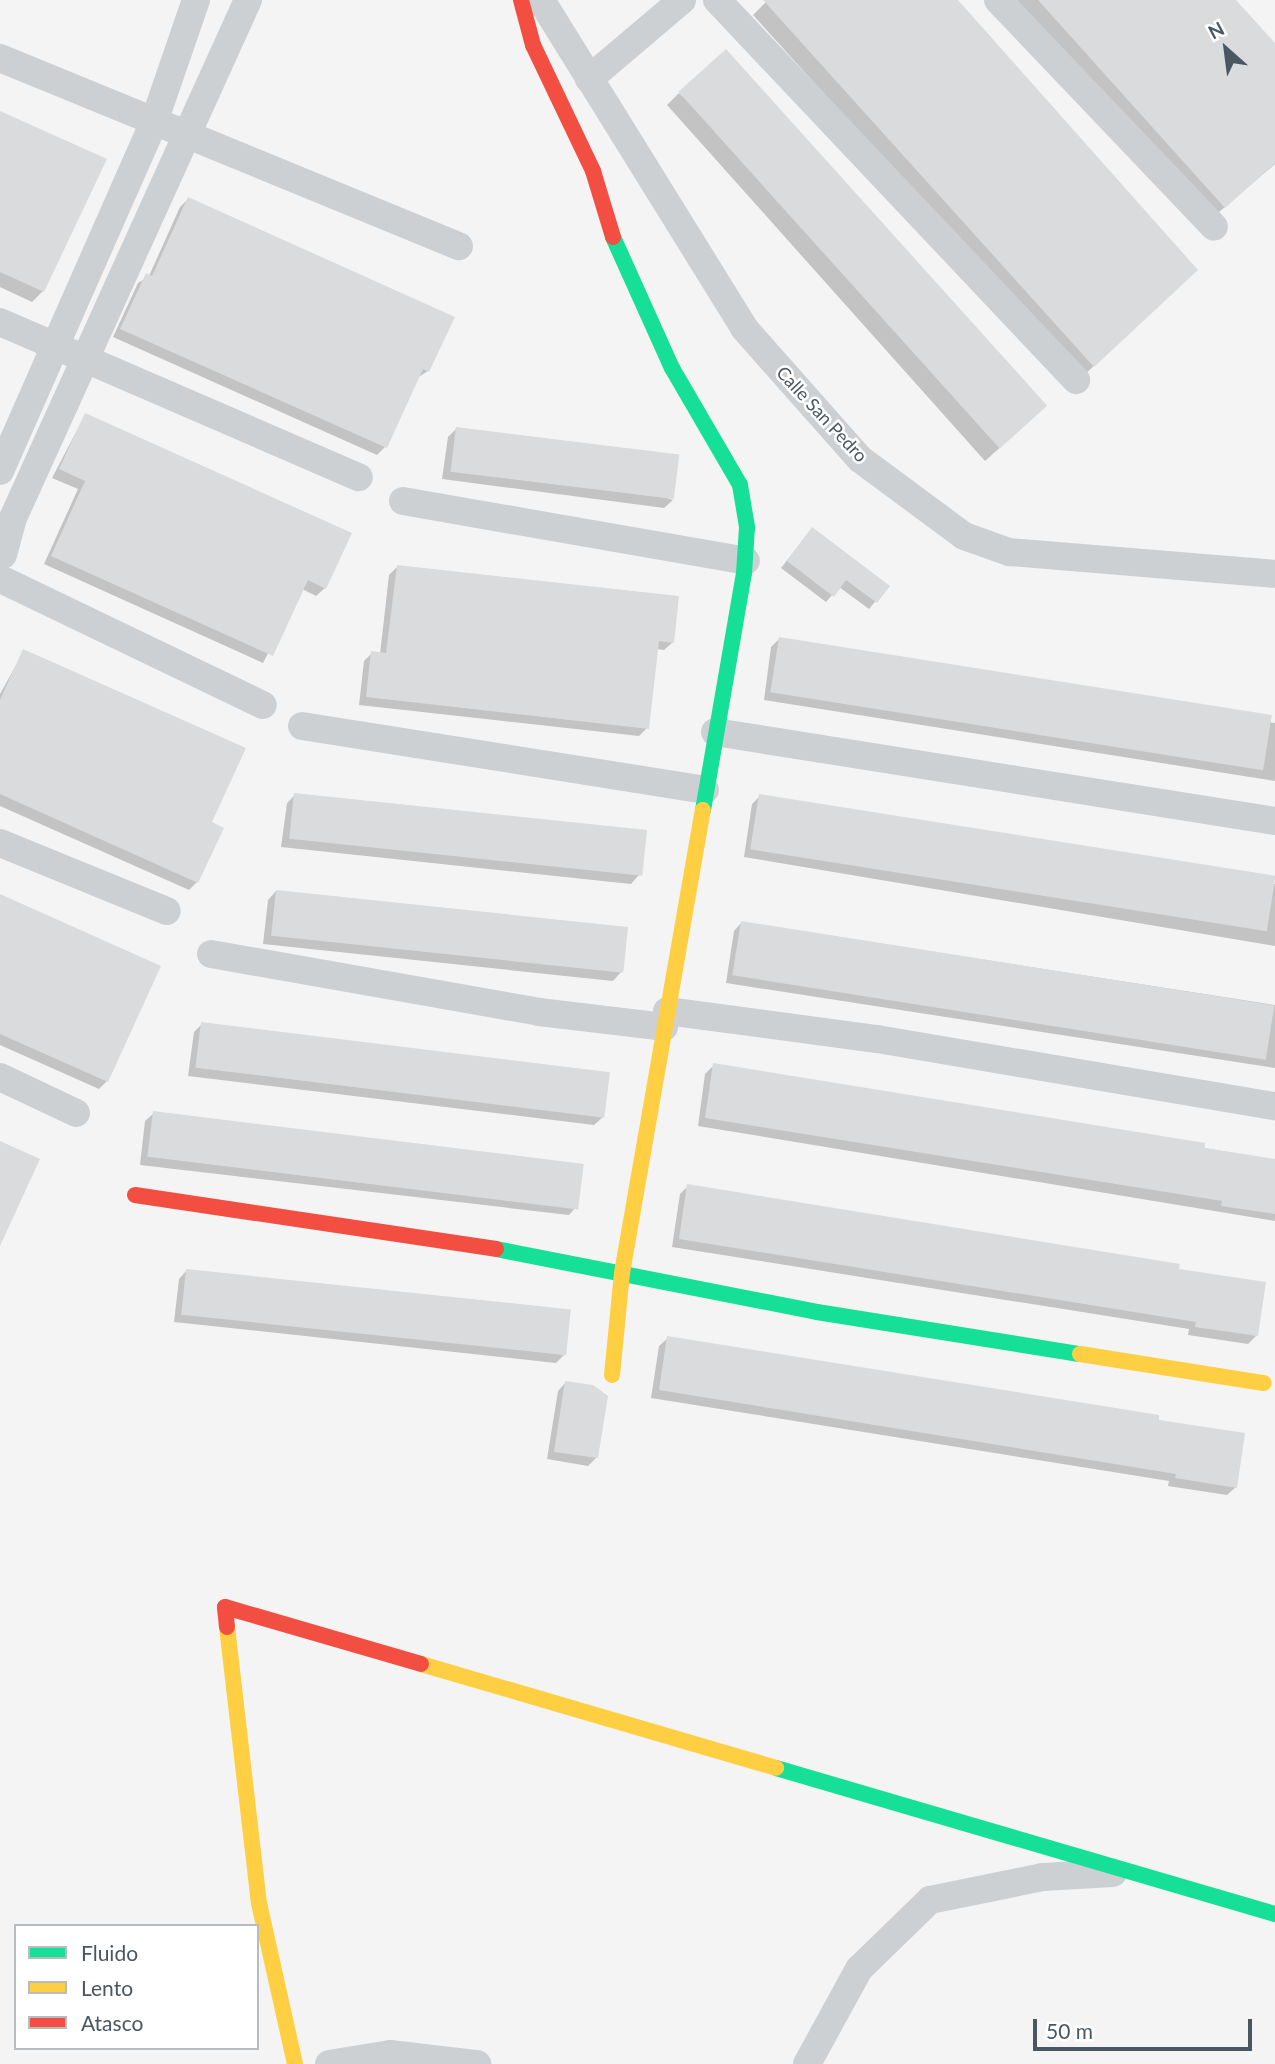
<!DOCTYPE html>
<html>
<head>
<meta charset="utf-8">
<style>
  body { margin:0 }
  #map { position:relative; width:1275px; height:2064px; overflow:hidden; background:#f4f4f4; font-family:Lato,sans-serif }
  div>[style] { position:absolute }
  .shadow>* { inset:0; background:#0003 }
  .building>* { inset:0; background:#dadbdc; transform-origin:0 0 }
  .street>* { height:28px; margin:-14px; padding:0 14px; transform-origin:14px; border-radius:14px; background:#cdd0d3 }
  .fast>* { height:16px; margin:-8px; padding:0 8px; transform-origin:8px; border-radius:8px; background:#16e098 }
  .slow>* { height:16px; margin:-8px; padding:0 8px; transform-origin:8px; border-radius:8px; background:#ffcf43 }
  .jam>* { height:16px; margin:-8px; padding:0 8px; transform-origin:8px; border-radius:8px; background:#f24e42 }
  span { translate:-50% -50%; white-space:nowrap; text-align:center; line-height:1.15; -webkit-text-stroke:5px #fff; paint-order:stroke }
  .street-label { font-size:18px; color:#495762 }
  .legend { position:absolute; left:14px; top:1924px; width:245px; height:126px; box-sizing:border-box; background:#fff; border:2px solid #b6bcc0; margin:0; padding:9px 12px; list-style:none; font-size:21px; color:#495762 }
  .legend li { display:flex; align-items:center; gap:14px; height:35px }
  .legend b { width:35px; border:2px solid #b6bcc0 }
  .north { position:absolute; left:1191px; top:14px; width:70px; height:70px; -webkit-text-stroke:5px #fff; paint-order:stroke; rotate:332deg; font-size:19px; font-weight:700; line-height:28px; text-align:center; color:#495762 }
  .north::after { content:''; display:block; margin:auto; width:24px; height:32px; background:#495762; clip-path:polygon(50% 0,100% 100%,50% 72%,0 100%) }
  .scale { position:absolute; left:1033px; top:2019px; width:219px; height:32px; box-sizing:border-box; border:4px solid #495762; border-top:0; padding-left:9px; font-size:21px; line-height:24px; white-space:nowrap; color:#495762; -webkit-text-stroke:5px #fff; paint-order:stroke }
</style>
</head>
<body>
<div id="map">
  <div class="shadow">
    <i style="clip-path:polygon(768px 0,956px 0,1184px 282px,1081px 378px,753px 15px)"></i>
    <i style="clip-path:polygon(1015px 0,1235px 0,1275px 45px,1275px 164px,1211px 219px)"></i>
    <i style="clip-path:polygon(679px 93px,1032px 419px,985px 461px,667px 105px)"></i>
    <i style="clip-path:polygon(0 113px,105px 160px,43px 291px,32px 302px,0 287px)"></i>
    <i style="clip-path:polygon(188px 199px,428px 371px,417px 378px,385px 447px,377px 455px,113px 337px,138px 283px,149px 276px,180px 207px)"></i>
    <i style="clip-path:polygon(85px 415px,325px 588px,316px 596px,302px 589px,263px 663px,44px 564px,78px 489px,52px 478px)"></i>
    <i style="clip-path:polygon(456px 429px,673px 500px,664px 508px,442px 479px,448px 437px)"></i>
    <i style="clip-path:polygon(806px 536px,888px 586px,869px 609px,839px 587px,826px 602px,781px 568px)"></i>
    <i style="clip-path:polygon(397px 567px,673px 642px,664px 650px,656px 649px,647px 728px,639px 736px,359px 705px,364px 661px,372px 653px,380px 654px,389px 575px)"></i>
    <i style="clip-path:polygon(779px 639px,1275px 723px,1275px 781px,764px 700px,771px 647px)"></i>
    <i style="clip-path:polygon(24px 651px,210px 823px,197px 882px,189px 890px,0 806px,0 694px)"></i>
    <i style="clip-path:polygon(295px 795px,639px 875px,631px 884px,281px 847px,287px 803px)"></i>
    <i style="clip-path:polygon(760px 796px,1275px 884px,1275px 946px,744px 857px,752px 804px)"></i>
    <i style="clip-path:polygon(276px 891px,621px 972px,613px 981px,263px 944px,268px 900px)"></i>
    <i style="clip-path:polygon(0 896px,107px 1081px,99px 1089px,0 1045px)"></i>
    <i style="clip-path:polygon(742px 922px,1275px 1005px,1275px 1068px,726px 983px,734px 931px)"></i>
    <i style="clip-path:polygon(202px 1024px,603px 1117px,594px 1125px,188px 1076px,194px 1032px)"></i>
    <i style="clip-path:polygon(714px 1065px,1275px 1160px,1275px 1221px,698px 1126px,705px 1074px)"></i>
    <i style="clip-path:polygon(154px 1113px,577px 1206px,569px 1215px,140px 1165px,145px 1121px)"></i>
    <i style="clip-path:polygon(688px 1186px,1177px 1270px,1256px 1336px,1248px 1344px,1188px 1335px,1189px 1329px,672px 1247px,680px 1194px)"></i>
    <i style="clip-path:polygon(187px 1270px,564px 1355px,556px 1363px,174px 1322px,179px 1279px)"></i>
    <i style="clip-path:polygon(668px 1338px,1157px 1421px,1236px 1487px,1227px 1495px,1168px 1486px,1169px 1481px,651px 1398px,659px 1346px)"></i>
    <i style="clip-path:polygon(566px 1382px,596px 1458px,588px 1466px,547px 1459px,558px 1391px)"></i>
  </div>
  <div class="building">
    <i style="clip-path:polygon(763px 0,958px 0,1198px 270px,1094px 367px)"></i>
    <i style="clip-path:polygon(1038px 0,1236px 0,1275px 43px,1275px 163px,1225px 208px)"></i>
    <i style="left:726px;top:49px;width:480px;height:64px;rotate:48deg"></i>
    <i style="clip-path:polygon(0 111px,107px 159px,44px 292px,0 272px)"></i>
    <i style="clip-path:polygon(188px 197px,455px 317px,429px 372px,423px 369px,387px 448px,120px 329px,146px 273px,152px 276px)"></i>
    <i style="clip-path:polygon(85px 413px,352px 533px,326px 589px,308px 580px,273px 656px,51px 556px,85px 481px,59px 469px)"></i>
    <i style="left:456px;top:427px;width:225px;height:45px;rotate:7deg"></i>
    <i style="clip-path:polygon(812px 527px,890px 586px,877px 603px,846px 580px,834px 597px,787px 561px)"></i>
    <i style="clip-path:polygon(397px 565px,679px 596px,674px 643px,659px 641px,649px 729px,366px 697px,371px 651px,386px 653px)"></i>
    <i style="left:779px;top:637px;width:499px;height:56px;rotate:9deg"></i>
    <i style="clip-path:polygon(23px 649px,246px 748px,212px 822px,224px 828px,198px 883px,0 794px,0 700px)"></i>
    <i style="left:294px;top:793px;width:355px;height:46px;rotate:6deg"></i>
    <i style="left:759px;top:794px;width:523px;height:56px;rotate:9deg"></i>
    <i style="left:276px;top:890px;width:354px;height:46px;rotate:6deg"></i>
    <i style="clip-path:polygon(0 894px,161px 966px,108px 1082px,0 1034px)"></i>
    <i style="left:741px;top:921px;width:540px;height:55px;rotate:9deg"></i>
    <i style="left:201px;top:1022px;width:412px;height:46px;rotate:7deg"></i>
    <i style="clip-path:polygon(713px 1063px,1205px 1143px,1205px 1148px,1275px 1159px,1275px 1214px,1221px 1206px,1222px 1201px,705px 1118px)"></i>
    <i style="left:153px;top:1111px;width:434px;height:46px;rotate:7deg"></i>
    <i style="clip-path:polygon(0 1141px,40px 1159px,0 1246px)"></i>
    <i style="clip-path:polygon(687px 1184px,1180px 1264px,1179px 1269px,1266px 1282px,1258px 1336px,1195px 1327px,1196px 1322px,679px 1239px)"></i>
    <i style="left:186px;top:1269px;width:387px;height:46px;rotate:6deg"></i>
    <i style="clip-path:polygon(667px 1336px,1159px 1415px,1159px 1420px,1245px 1433px,1237px 1488px,1175px 1478px,1176px 1474px,659px 1390px)"></i>
    <i style="clip-path:polygon(565px 1381px,593px 1385px,608px 1396px,598px 1458px,554px 1452px)"></i>
  </div>
  <div class="street">
    <i style="left:541px;top:0;width:386px;rotate:58.2deg"></i>
    <i style="left:744px;top:328px;width:175px;rotate:48.5deg"></i>
    <i style="left:860px;top:459px;width:129px;rotate:36.5deg"></i>
    <i style="left:964px;top:536px;width:48px;rotate:19.6deg"></i>
    <i style="left:1009px;top:552px;width:267px;rotate:4.7deg"></i>
    <i style="left:717px;top:0;width:523px;rotate:46.63deg"></i>
    <i style="left:998px;top:0;width:313px;rotate:46.4deg"></i>
    <i style="left:0;top:58px;width:496px;rotate:22.3deg"></i>
    <i style="left:589px;top:79px;width:122px;rotate:-40.3deg"></i>
    <i style="left:0;top:322px;width:391px;rotate:23.4deg"></i>
    <i style="left:0;top:471px;width:385px;rotate:-66.2deg"></i>
    <i style="left:155px;top:119px;width:126px;rotate:-71deg"></i>
    <i style="left:403px;top:501px;width:348px;rotate:9.9deg"></i>
    <i style="left:3px;top:555px;width:38px;rotate:-75deg"></i>
    <i style="left:13px;top:518px;width:569px;rotate:-65.6deg"></i>
    <i style="left:5px;top:581px;width:286px;rotate:25.7deg"></i>
    <i style="left:302px;top:726px;width:408px;rotate:9deg"></i>
    <i style="left:715px;top:732px;width:567px;rotate:9.03deg"></i>
    <i style="left:0;top:843px;width:180px;rotate:22.2deg"></i>
    <i style="left:211px;top:954px;width:333px;rotate:10deg"></i>
    <i style="left:539px;top:1012px;width:126px;rotate:6.8deg"></i>
    <i style="left:667px;top:1011px;width:212px;rotate:7.6deg"></i>
    <i style="left:877px;top:1039px;width:404px;rotate:9.6deg"></i>
    <i style="left:0;top:1077px;width:84px;rotate:25.3deg"></i>
    <i style="left:329px;top:2064px;width:62px;rotate:-9.3deg"></i>
    <i style="left:390px;top:2054px;width:88px;rotate:6.6deg"></i>
    <i style="left:807px;top:2064px;width:108px;rotate:-61.3deg"></i>
    <i style="left:859px;top:1969px;width:99px;rotate:-44.2deg"></i>
    <i style="left:930px;top:1900px;width:115px;rotate:-11.5deg"></i>
    <i style="left:1043px;top:1877px;width:70px;rotate:-3.3deg"></i>
  </div>
  <div class="fast">
    <i style="left:613px;top:237px;width:144px;rotate:65.8deg"></i>
    <i style="left:672px;top:368px;width:135px;rotate:59.8deg"></i>
    <i style="left:740px;top:485px;width:43px;rotate:80.5deg"></i>
    <i style="left:747px;top:527px;width:46px;rotate:93.7deg"></i>
    <i style="left:744px;top:573px;width:241px;rotate:99.8deg"></i>
    <i style="left:496px;top:1249px;width:327px;rotate:11.1deg"></i>
    <i style="left:817px;top:1312px;width:266px;rotate:9.1deg"></i>
    <i style="left:776px;top:1768px;width:520px;rotate:16.31deg"></i>
  </div>
  <div class="slow">
    <i style="left:1080px;top:1354px;width:186px;rotate:9deg"></i>
    <i style="left:612px;top:1375px;width:102px;rotate:-84.4deg"></i>
    <i style="left:622px;top:1273px;width:470px;rotate:-80.1deg"></i>
    <i style="left:227px;top:1627px;width:278px;rotate:83.4deg"></i>
    <i style="left:259px;top:1903px;width:165px;rotate:77.4deg"></i>
    <i style="left:421px;top:1664px;width:370px;rotate:16.3deg"></i>
  </div>
  <div class="jam">
    <i style="left:521px;top:0;width:47px;rotate:75.1deg"></i>
    <i style="left:533px;top:45px;width:140px;rotate:64.5deg"></i>
    <i style="left:593px;top:171px;width:69px;rotate:73.1deg"></i>
    <i style="left:135px;top:1195px;width:365px;rotate:8.5deg"></i>
    <i style="left:227px;top:1627px;width:20px;rotate:-96deg"></i>
    <i style="left:225px;top:1607px;width:204px;rotate:16.2deg"></i>
  </div>
  <div class="street-label">
    <span style="left:822px;top:414px;rotate:47deg">Calle San Pedro</span>
  </div>
  <ul class="legend">
  <li><b style="height:9px;background:#16e098"></b>Fluido</li>
  <li><b style="height:9px;background:#ffcf43"></b>Lento</li>
  <li><b style="height:9px;background:#f24e42"></b>Atasco</li>
  </ul>
  <div class="north">N</div>
  <div class="scale">50 m</div>
</div>
</body>
</html>
